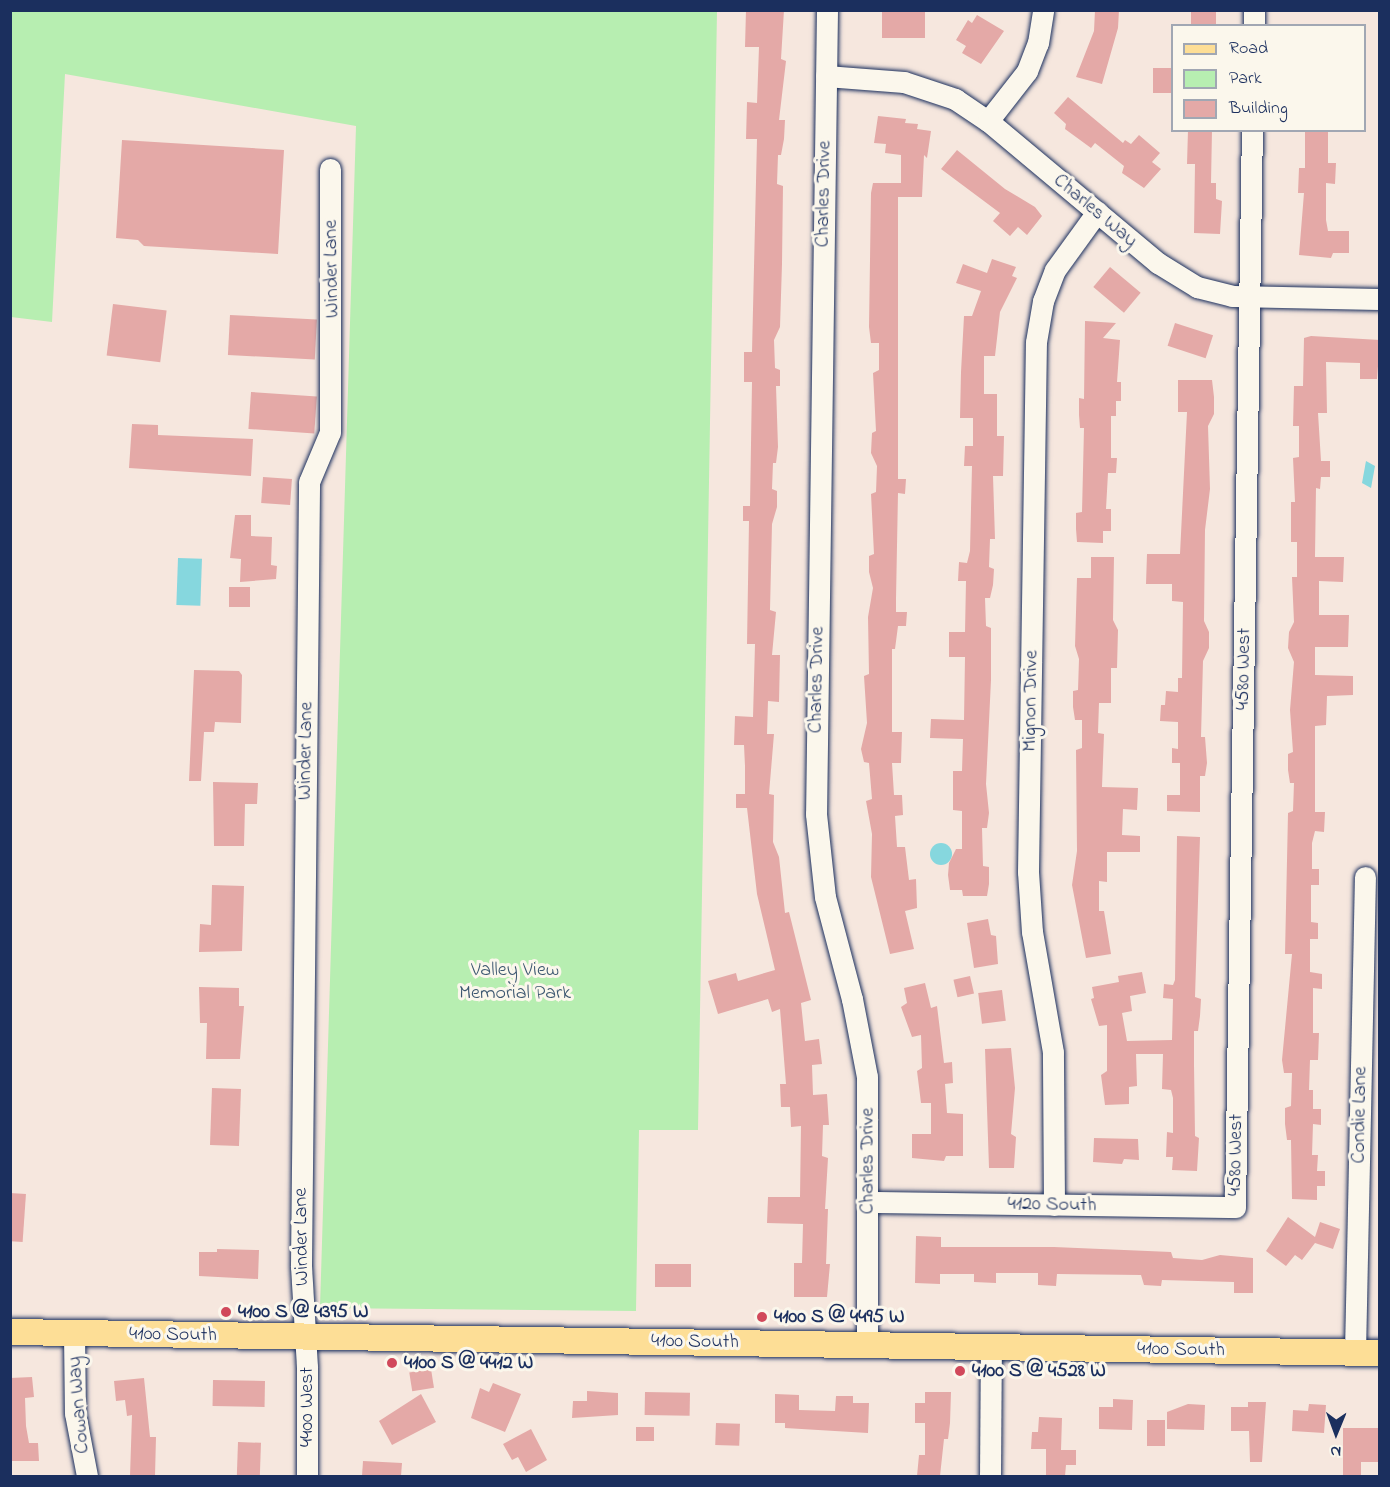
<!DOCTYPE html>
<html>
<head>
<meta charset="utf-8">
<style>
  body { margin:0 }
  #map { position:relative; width:1390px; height:1487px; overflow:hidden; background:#f6e7de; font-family:"Indie Flower",sans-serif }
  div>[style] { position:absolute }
  .green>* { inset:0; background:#b7eeb1 }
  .water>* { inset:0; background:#86d7de; transform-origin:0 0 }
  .round { border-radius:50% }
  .building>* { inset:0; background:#e4a9a7; transform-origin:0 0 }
  .roads { filter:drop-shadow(0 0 2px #1b2f5e) drop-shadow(0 0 2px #1b2f5e) }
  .minor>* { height:21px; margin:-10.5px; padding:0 10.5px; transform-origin:10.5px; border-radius:10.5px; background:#fbf7ec }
  .major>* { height:26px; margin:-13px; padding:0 13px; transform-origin:13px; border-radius:13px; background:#fdde96 }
  .dots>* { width:16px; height:16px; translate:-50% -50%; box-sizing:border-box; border:3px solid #fbf7ec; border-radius:50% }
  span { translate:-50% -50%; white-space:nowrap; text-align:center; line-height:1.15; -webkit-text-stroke:6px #fbf7ec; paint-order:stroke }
  .street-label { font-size:20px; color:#1b2f5e }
  .park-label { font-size:20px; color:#3a556f }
  .poi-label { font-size:20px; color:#1b2f5e; font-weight:700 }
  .left { translate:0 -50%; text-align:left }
  .frame { position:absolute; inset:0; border:12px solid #1b2f5e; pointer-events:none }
  .legend { position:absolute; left:1171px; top:24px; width:195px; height:108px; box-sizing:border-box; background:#fbf7ec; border:2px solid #a1a7b3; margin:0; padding:8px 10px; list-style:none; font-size:18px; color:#1b2f5e }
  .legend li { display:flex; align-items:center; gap:12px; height:30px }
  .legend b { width:30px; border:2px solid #a1a7b3 }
  .north { position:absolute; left:1306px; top:1403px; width:60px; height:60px; -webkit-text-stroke:4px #fbf7ec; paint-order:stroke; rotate:181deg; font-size:16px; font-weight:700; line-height:24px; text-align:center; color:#1b2f5e }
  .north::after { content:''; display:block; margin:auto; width:21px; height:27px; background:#1b2f5e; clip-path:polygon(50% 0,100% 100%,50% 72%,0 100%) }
</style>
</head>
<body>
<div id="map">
  <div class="green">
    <i style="clip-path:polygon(11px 10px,717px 11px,698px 1130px,639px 1130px,636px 1311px,320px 1308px,356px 126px,65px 74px,52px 322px,11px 317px)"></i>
  </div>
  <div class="water">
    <i style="clip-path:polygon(1366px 461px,1375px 466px,1371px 488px,1362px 483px)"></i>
    <i style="left:178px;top:558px;width:24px;height:47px;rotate:2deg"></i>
    <i class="round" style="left:930px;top:843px;width:22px;height:22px"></i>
  </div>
  <div class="building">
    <i style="clip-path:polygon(746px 10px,784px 10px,781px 59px,786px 61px,779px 120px,785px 120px,784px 139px,781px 155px,778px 155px,777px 184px,783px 186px,782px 264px,780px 327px,774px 340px,775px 368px,780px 370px,780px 386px,776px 386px,778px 447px,776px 463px,773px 463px,772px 489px,777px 491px,777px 507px,772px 524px,770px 610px,776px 612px,772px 655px,780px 655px,779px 702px,768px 701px,767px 734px,774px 734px,769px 794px,774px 795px,773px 842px,779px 857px,785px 913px,789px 912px,811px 1000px,801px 1003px,805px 1041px,819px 1039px,822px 1064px,812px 1065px,813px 1095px,827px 1094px,829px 1125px,823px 1125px,822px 1156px,828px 1158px,825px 1209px,828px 1209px,826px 1264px,830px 1264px,827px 1297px,794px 1297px,794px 1263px,802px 1263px,803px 1224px,767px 1223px,768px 1197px,800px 1197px,801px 1126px,791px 1127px,790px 1107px,781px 1107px,780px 1084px,786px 1084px,780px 1009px,772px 1012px,768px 999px,718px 1014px,708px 981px,736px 973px,738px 981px,775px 970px,757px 894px,747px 808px,736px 808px,736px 794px,745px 794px,745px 766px,744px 745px,734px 745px,735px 716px,753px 717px,755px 644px,747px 644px,749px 521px,743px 521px,743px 506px,750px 506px,752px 382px,744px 382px,744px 352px,752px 352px,757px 139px,746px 139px,747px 102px,757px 103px,759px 47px,745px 47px)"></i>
    <i style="left:882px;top:10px;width:43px;height:28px"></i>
    <i style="clip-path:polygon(1095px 10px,1119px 10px,1118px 28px,1102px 84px,1076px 77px,1094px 31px)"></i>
    <i style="left:1191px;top:10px;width:25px;height:15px"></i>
    <i style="clip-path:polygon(977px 15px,1004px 31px,981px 64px,962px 53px,966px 46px,956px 40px,968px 20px,972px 23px)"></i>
    <i style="left:1173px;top:68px;width:25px;height:20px;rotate:90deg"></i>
    <i style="clip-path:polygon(1068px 97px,1123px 143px,1125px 140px,1131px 144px,1139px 135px,1160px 153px,1152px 162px,1161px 169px,1144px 188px,1122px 173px,1124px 166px,1095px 143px,1091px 148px,1065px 129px,1066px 124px,1054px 113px)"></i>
    <i style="clip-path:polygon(878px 116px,906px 119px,905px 123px,918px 124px,917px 129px,931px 131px,927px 158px,924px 155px,922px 197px,898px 197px,898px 479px,906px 479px,905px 494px,898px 493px,896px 599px,896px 612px,907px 612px,906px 626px,898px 626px,895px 649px,892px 649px,892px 732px,902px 732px,901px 763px,892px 763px,894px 795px,902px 795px,903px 815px,895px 816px,897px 847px,905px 847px,909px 880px,916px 879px,917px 908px,905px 911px,914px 949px,890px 954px,871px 877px,872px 834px,866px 801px,872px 799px,869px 763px,864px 762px,861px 749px,867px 723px,864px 676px,869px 674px,868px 617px,873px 588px,869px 572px,869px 556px,874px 554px,871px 494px,876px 492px,877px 466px,871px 453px,872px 433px,876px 431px,873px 373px,879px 370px,879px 343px,871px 343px,869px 327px,871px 193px,873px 183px,901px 183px,901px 155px,885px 153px,886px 144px,874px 143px)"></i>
    <i style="clip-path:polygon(1188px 130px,1212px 130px,1211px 183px,1216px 183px,1216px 199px,1222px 201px,1220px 234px,1194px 233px,1195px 164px,1187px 164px)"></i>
    <i style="clip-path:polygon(1305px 130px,1328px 130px,1328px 163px,1336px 163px,1335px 184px,1326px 183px,1326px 220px,1328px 231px,1349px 231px,1349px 253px,1333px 253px,1331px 258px,1299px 255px,1304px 193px,1298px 193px,1299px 168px,1305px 168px)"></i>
    <i style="clip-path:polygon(122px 140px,284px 150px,278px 254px,144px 246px,138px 240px,116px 238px)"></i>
    <i style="clip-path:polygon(957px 150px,1005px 189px,1035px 207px,1042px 216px,1027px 235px,1018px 227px,1010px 236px,993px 221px,1000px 213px,941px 169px)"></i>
    <i style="clip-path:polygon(992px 259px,1016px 267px,1012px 276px,1017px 278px,1000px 312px,995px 356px,984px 356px,984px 394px,997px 394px,997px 436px,1004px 436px,1003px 476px,993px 476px,995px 539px,990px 539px,989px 567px,994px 569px,993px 585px,990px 598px,985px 598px,986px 626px,991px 628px,991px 680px,986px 784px,989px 813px,987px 828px,982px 828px,983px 866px,989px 867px,989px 884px,987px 896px,963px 896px,962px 890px,950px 890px,948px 875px,949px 863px,956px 849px,962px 849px,962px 811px,953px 810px,953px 771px,962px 771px,963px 739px,930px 738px,931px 719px,964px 720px,965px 657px,949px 657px,949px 632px,965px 632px,966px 581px,958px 581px,959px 562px,967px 563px,970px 551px,972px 466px,964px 466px,965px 446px,973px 446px,973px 418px,960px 418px,961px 372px,964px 316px,972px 316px,981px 291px,956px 283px,963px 264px,987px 273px)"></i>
    <i style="left:1110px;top:267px;width:40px;height:26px;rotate:40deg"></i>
    <i style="left:113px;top:304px;width:54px;height:52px;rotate:7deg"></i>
    <i style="left:230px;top:315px;width:87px;height:40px;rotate:3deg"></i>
    <i style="clip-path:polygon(1085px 321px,1116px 323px,1103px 338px,1120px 340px,1117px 382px,1121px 382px,1121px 401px,1116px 401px,1116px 416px,1111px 416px,1111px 458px,1117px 458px,1116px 473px,1108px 473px,1106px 509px,1111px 509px,1111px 531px,1103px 531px,1103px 543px,1077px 542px,1076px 529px,1076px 513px,1082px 512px,1084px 428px,1080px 428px,1079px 415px,1079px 398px,1084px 399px)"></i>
    <i style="left:1175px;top:323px;width:40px;height:24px;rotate:18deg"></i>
    <i style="clip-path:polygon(1311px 336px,1380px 340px,1377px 379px,1360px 379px,1360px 363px,1326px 362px,1327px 413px,1318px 413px,1321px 461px,1330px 461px,1330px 477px,1321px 477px,1320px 489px,1316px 488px,1315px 557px,1344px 557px,1343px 582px,1319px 581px,1319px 615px,1349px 615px,1348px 647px,1315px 647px,1315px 675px,1353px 676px,1353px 695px,1327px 696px,1326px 725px,1315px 726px,1315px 812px,1325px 812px,1324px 832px,1315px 831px,1312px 843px,1312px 869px,1319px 869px,1319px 885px,1311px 885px,1311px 922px,1318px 923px,1318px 939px,1310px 939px,1310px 972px,1322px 974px,1322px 989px,1313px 988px,1313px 1033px,1319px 1033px,1318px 1060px,1310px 1060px,1309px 1090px,1313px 1090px,1313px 1109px,1321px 1109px,1321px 1125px,1313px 1124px,1312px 1155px,1318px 1155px,1317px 1171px,1325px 1171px,1325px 1186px,1317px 1186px,1317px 1200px,1292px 1199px,1291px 1140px,1287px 1140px,1285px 1124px,1285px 1108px,1291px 1106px,1292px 1073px,1284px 1073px,1282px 1060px,1292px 954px,1285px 954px,1288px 813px,1293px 811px,1294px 783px,1290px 783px,1288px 770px,1288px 754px,1293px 752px,1290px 710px,1294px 662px,1288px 648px,1289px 632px,1294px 622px,1292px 577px,1297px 577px,1297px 542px,1291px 542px,1291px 502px,1295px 502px,1293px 458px,1299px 457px,1299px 426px,1293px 426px,1294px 386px,1303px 386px,1304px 338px)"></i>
    <i style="clip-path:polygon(1178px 380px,1212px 380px,1214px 397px,1214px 414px,1208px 426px,1210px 489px,1205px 530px,1204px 621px,1209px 632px,1209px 648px,1203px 661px,1201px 737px,1205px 737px,1207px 763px,1205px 776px,1200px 776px,1200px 812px,1167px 811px,1167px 795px,1180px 795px,1180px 763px,1172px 763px,1172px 748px,1178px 749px,1178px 722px,1160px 721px,1161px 705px,1165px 705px,1166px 691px,1178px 692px,1178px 678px,1182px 678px,1183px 602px,1172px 601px,1172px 584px,1146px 584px,1147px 554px,1180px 554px,1187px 412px,1178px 412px)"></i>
    <i style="left:251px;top:392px;width:66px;height:37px;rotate:4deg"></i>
    <i style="clip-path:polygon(132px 424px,158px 425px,158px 435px,253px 439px,251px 476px,129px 468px)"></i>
    <i style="left:263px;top:477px;width:29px;height:26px;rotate:4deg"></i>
    <i style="clip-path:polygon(235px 515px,251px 515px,251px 536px,272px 537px,271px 565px,277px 566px,276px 579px,240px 582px,241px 559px,230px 558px)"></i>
    <i style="clip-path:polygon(1091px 557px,1114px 557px,1113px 620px,1118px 630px,1117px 668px,1111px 668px,1111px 703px,1099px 703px,1098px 733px,1104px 734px,1102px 787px,1138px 788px,1137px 810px,1123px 809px,1122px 835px,1140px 836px,1140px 852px,1107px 852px,1107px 882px,1099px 881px,1099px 911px,1104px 911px,1111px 954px,1086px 958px,1072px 885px,1077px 851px,1076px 750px,1082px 748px,1082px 720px,1075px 720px,1073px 707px,1073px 691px,1078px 690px,1079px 659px,1075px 646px,1077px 578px,1091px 578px)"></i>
    <i style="left:229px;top:587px;width:21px;height:20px"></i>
    <i style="clip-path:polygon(194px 670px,239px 671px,242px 675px,241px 723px,215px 722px,214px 732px,204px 732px,201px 781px,189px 781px)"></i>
    <i style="clip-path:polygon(213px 782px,258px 783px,257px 804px,245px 804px,244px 846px,214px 846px)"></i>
    <i style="clip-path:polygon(1177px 836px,1200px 837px,1195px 997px,1201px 999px,1200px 1016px,1198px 1031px,1194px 1031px,1194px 1064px,1195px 1136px,1199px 1138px,1197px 1171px,1172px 1170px,1173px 1157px,1166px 1157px,1167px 1132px,1173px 1133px,1173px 1098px,1171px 1090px,1162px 1089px,1163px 1054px,1136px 1054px,1137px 1086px,1129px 1087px,1129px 1104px,1105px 1105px,1101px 1075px,1107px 1071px,1107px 1025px,1099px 1026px,1091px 999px,1094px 998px,1092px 987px,1119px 982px,1118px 976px,1142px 972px,1146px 993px,1130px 996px,1132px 1011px,1122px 1013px,1127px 1041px,1172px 1040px,1173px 999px,1163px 998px,1164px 984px,1173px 985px,1175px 980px)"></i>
    <i style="clip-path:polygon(212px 885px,244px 886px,242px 951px,199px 952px,200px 924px,211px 925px)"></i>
    <i style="clip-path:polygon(988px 919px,991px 935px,996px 936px,998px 964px,974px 968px,967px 923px)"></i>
    <i style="left:970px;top:976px;width:18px;height:17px;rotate:77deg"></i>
    <i style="clip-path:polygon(925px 983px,931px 1008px,937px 1006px,944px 1063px,952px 1062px,953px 1083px,945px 1084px,947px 1113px,963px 1114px,963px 1156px,946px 1156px,944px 1161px,912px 1158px,912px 1134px,931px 1134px,931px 1103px,921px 1103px,917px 1071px,922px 1068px,921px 1035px,912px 1037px,901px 1007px,907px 1003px,904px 988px)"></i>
    <i style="clip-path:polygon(199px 987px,239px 988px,239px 1006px,244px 1006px,240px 1059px,206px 1059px,207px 1023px,200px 1023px)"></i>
    <i style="left:1002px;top:990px;width:31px;height:24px;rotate:83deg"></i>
    <i style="clip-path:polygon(1011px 1048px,1015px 1088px,1011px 1134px,1016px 1137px,1014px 1168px,989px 1168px,985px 1049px)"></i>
    <i style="left:212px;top:1088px;width:29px;height:57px;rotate:2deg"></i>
    <i style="clip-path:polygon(1094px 1138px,1138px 1139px,1139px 1160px,1124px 1159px,1122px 1164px,1093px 1162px)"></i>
    <i style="left:10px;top:1193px;width:16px;height:48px;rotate:4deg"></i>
    <i style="clip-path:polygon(1288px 1217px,1315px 1237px,1320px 1222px,1340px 1229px,1333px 1249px,1315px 1243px,1302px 1260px,1295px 1255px,1286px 1266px,1266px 1251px)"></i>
    <i style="clip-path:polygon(916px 1236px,941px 1237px,941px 1247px,1054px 1247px,1171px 1252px,1173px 1258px,1202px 1260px,1220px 1255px,1253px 1258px,1253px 1293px,1234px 1293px,1234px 1282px,1162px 1280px,1161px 1286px,1144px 1285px,1141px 1275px,1057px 1274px,1056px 1286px,1038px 1285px,1038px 1273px,996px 1273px,996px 1283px,974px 1282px,974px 1274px,940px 1274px,940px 1284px,915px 1283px)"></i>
    <i style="clip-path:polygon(217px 1249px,259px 1250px,258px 1279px,199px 1276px,199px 1252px,217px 1252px)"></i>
    <i style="left:655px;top:1264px;width:36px;height:23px"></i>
    <i style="left:431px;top:1369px;width:19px;height:22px;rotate:81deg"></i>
    <i style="clip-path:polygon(32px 1377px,34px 1397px,25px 1398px,26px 1426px,29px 1443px,38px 1443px,39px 1461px,10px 1461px,10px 1378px)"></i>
    <i style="clip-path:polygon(144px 1378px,150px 1437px,156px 1437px,155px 1476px,130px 1476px,132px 1415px,127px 1416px,125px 1400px,116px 1401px,114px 1381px)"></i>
    <i style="left:213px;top:1380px;width:52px;height:26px;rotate:1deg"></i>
    <i style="clip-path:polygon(493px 1383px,521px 1394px,505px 1432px,471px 1418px,480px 1388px,489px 1392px)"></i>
    <i style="clip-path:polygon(587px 1391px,618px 1393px,618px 1415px,572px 1418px,573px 1401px,587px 1401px)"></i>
    <i style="left:645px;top:1392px;width:45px;height:23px;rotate:1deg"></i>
    <i style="clip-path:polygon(925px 1392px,951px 1392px,950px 1423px,948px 1439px,944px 1439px,940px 1476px,917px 1476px,919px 1455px,925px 1455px,925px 1423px,915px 1423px,915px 1403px,925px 1403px)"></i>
    <i style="clip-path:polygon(421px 1394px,436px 1422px,392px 1445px,379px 1421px)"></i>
    <i style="clip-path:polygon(775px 1394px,799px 1395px,799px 1410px,835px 1411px,836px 1396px,853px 1396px,853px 1403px,869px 1403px,868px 1433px,785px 1428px,785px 1423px,775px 1423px)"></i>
    <i style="clip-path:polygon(1113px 1399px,1133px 1400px,1132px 1430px,1099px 1429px,1099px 1407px,1113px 1407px)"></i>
    <i style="clip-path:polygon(1248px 1402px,1266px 1402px,1262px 1462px,1250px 1462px,1249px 1431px,1231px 1431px,1231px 1407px,1248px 1407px)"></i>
    <i style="clip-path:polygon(1188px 1404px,1205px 1405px,1204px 1430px,1167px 1429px,1167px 1412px)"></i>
    <i style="clip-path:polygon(1309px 1404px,1326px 1405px,1324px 1433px,1292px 1431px,1293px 1410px,1308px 1411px)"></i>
    <i style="clip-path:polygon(1039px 1417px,1062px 1418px,1061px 1450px,1076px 1450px,1076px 1465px,1066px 1465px,1065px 1476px,1046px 1476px,1046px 1449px,1031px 1449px,1032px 1432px,1038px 1432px)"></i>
    <i style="left:1147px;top:1420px;width:18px;height:26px"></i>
    <i style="left:716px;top:1423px;width:24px;height:22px;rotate:2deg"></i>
    <i style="left:636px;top:1427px;width:18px;height:14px"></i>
    <i style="clip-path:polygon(1343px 1428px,1380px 1428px,1380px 1462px,1361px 1462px,1361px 1476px,1343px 1476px)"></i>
    <i style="clip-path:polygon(531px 1429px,547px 1460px,526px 1472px,518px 1457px,512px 1460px,503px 1444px)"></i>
    <i style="left:238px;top:1442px;width:23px;height:34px;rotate:2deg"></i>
    <i style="clip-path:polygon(363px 1461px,402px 1463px,401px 1476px,362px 1476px)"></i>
  </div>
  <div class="roads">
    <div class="minor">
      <i style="left:827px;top:10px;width:804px;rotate:90.78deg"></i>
      <i style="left:816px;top:814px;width:83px;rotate:83.8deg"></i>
      <i style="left:825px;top:897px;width:106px;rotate:75.2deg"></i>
      <i style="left:852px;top:999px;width:79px;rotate:79.1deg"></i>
      <i style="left:867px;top:1077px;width:268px;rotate:90deg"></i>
      <i style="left:1254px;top:26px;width:16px;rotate:-90deg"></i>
      <i style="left:826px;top:76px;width:78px;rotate:4.4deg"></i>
      <i style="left:904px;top:82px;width:54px;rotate:18.4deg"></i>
      <i style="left:955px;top:99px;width:40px;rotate:34deg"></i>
      <i style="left:988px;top:121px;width:222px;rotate:39.9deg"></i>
      <i style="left:1158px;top:263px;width:46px;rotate:31.6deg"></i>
      <i style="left:1197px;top:287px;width:36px;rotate:14deg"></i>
      <i style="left:1232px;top:296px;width:148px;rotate:1.2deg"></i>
      <i style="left:988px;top:121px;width:63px;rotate:-52deg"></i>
      <i style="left:1027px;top:71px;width:30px;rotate:-69deg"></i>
      <i style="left:1038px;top:43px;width:33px;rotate:-81deg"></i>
      <i style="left:869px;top:1202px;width:366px;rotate:0.8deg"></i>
      <i style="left:1235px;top:1207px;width:1077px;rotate:-89.1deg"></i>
      <i style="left:1054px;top:1205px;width:153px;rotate:-90.4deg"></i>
      <i style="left:1053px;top:1052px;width:122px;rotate:-99.9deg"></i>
      <i style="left:1032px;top:932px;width:60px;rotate:-93.8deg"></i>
      <i style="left:1028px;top:872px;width:530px;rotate:-89.14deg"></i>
      <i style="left:1036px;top:342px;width:42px;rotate:-80.3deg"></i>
      <i style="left:1043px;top:301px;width:33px;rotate:-69deg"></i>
      <i style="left:1055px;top:270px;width:72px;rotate:-54.1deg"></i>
      <i style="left:74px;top:1333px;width:80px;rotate:89.3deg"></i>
      <i style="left:75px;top:1413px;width:64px;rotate:79.2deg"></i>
      <i style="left:1355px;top:1352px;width:475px;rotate:-88.8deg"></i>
      <i style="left:307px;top:1476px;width:109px;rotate:-90deg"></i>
      <i style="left:307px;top:1367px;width:102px;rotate:-93.4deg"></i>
      <i style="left:301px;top:1265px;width:783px;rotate:-89.41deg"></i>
      <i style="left:309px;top:482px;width:54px;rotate:-67.2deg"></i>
      <i style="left:330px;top:432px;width:263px;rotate:-90deg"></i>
      <i style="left:990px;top:1476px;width:129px;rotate:-89.6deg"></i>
    </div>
    <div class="major">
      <i style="left:10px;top:1332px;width:1370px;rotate:0.88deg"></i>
    </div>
  </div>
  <div class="dots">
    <i style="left:226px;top:1312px;background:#d1495b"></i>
    <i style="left:762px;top:1317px;background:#d1495b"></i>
    <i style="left:392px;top:1363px;background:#d1495b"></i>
    <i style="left:960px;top:1371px;background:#d1495b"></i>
  </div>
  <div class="street-label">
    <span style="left:824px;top:194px;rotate:-89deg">Charles Drive</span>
    <span style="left:1095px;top:211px;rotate:40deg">Charles Way</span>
    <span style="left:332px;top:269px;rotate:-91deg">Winder Lane</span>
    <span style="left:1244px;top:669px;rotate:-89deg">4580 West</span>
    <span style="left:817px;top:680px;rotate:-89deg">Charles Drive</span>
    <span style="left:1031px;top:701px;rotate:-89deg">Mignon Drive</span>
    <span style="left:306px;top:751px;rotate:-89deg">Winder Lane</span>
    <span style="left:1360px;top:1115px;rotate:-89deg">Condie Lane</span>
    <span style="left:1236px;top:1155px;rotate:-89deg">4580 West</span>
    <span style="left:868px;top:1161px;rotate:-90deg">Charles Drive</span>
    <span style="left:1052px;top:1205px;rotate:1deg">4120 South</span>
    <span style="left:302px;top:1237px;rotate:-91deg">Winder Lane</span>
    <span style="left:173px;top:1335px;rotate:1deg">4100 South</span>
    <span style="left:695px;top:1342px;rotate:1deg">4100 South</span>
    <span style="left:1181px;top:1350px;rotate:1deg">4100 South</span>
    <span style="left:79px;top:1405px;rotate:-95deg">Cowan Way</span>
    <span style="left:307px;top:1407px;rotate:-90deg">4400 West</span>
  </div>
  <div class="park-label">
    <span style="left:515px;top:982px">Valley View<br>Memorial Park</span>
  </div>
  <div class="poi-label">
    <span class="left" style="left:238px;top:1312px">4100 S @ 4395 W</span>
    <span class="left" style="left:774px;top:1317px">4100 S @ 4495 W</span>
    <span class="left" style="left:404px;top:1363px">4100 S @ 4412 W</span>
    <span class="left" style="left:972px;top:1371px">4100 S @ 4528 W</span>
  </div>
  <div class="frame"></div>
  <ul class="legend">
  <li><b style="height:8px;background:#fdde96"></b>Road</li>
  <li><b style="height:16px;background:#b7eeb1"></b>Park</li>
  <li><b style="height:16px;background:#e4a9a7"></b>Building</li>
  </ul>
  <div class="north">N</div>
</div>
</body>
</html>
